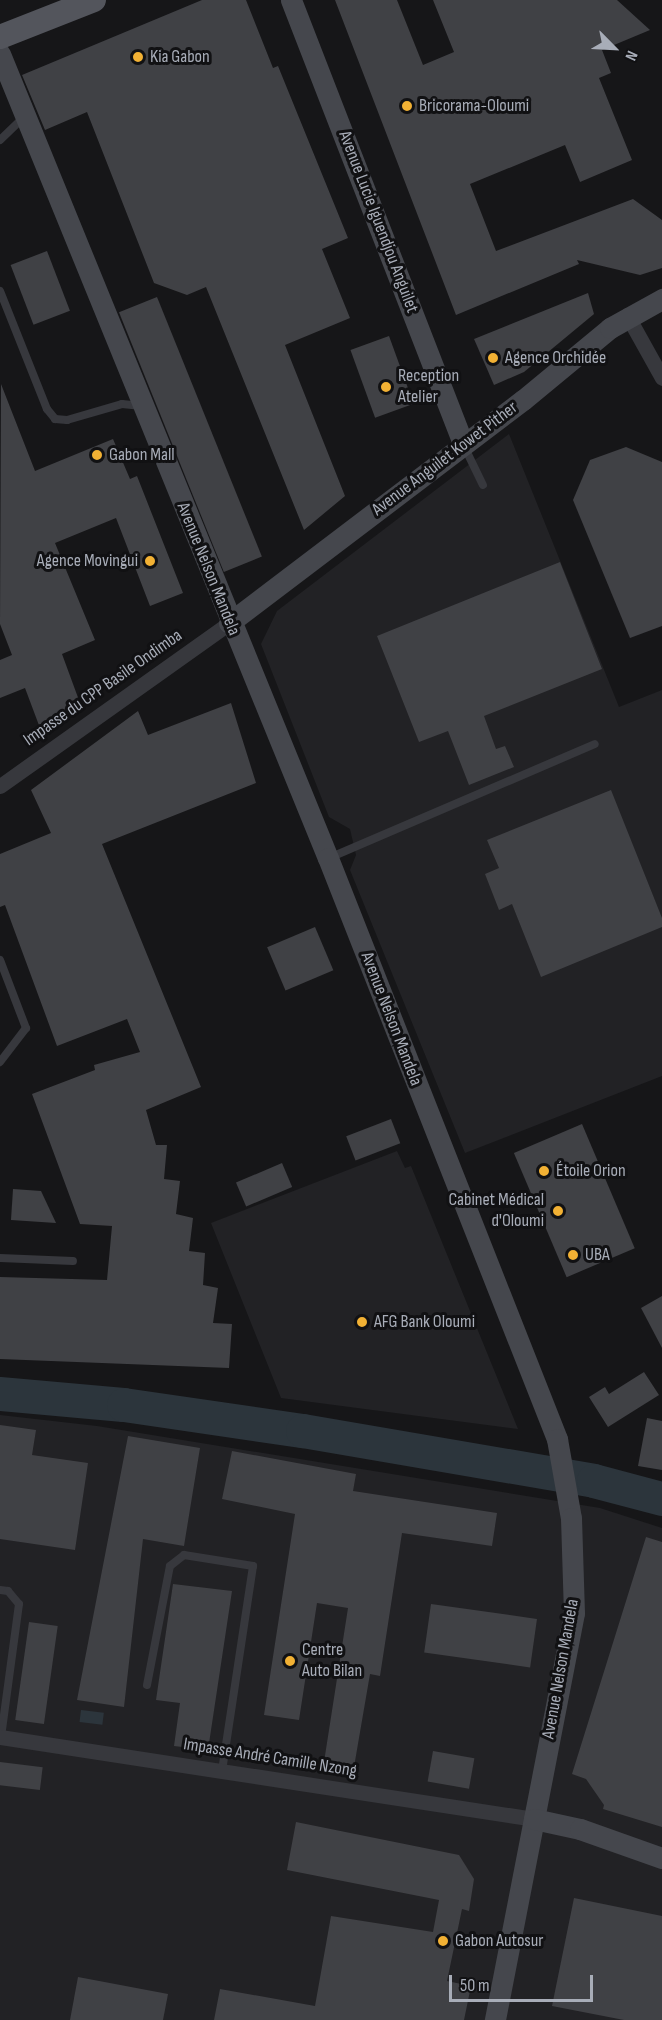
<!DOCTYPE html>
<html>
<head>
<meta charset="utf-8">
<style>
  body { margin:0 }
  #map { position:relative; width:662px; height:2020px; overflow:hidden; background:#161618; font-family:"Sofia Sans Condensed",sans-serif }
  div>[style] { position:absolute }
  .built>* { inset:0; background:#222225 }
  .water>* { inset:0; background:#2c353c; transform-origin:0 0 }
  .river>* { height:34px; margin:-17px; padding:0 17px; transform-origin:17px; border-radius:17px; background:#2c353c }
  .building>* { inset:0; background:#404145; transform-origin:0 0 }
  .lane>* { height:8px; margin:-4px; padding:0 4px; transform-origin:4px; border-radius:4px; background:#37383d }
  .street>* { height:15px; margin:-7.5px; padding:0 7.5px; transform-origin:7.5px; border-radius:7.5px; background:#37383d }
  .secondary>* { height:21px; margin:-10.5px; padding:0 10.5px; transform-origin:10.5px; border-radius:10.5px; background:#45474d }
  .primary>* { height:24px; margin:-12px; padding:0 12px; transform-origin:12px; border-radius:12px; background:#53555c }
  .dots>* { width:16px; height:16px; translate:-50% -50%; box-sizing:border-box; border:3px solid #111113; border-radius:50% }
  span { translate:-50% -50%; white-space:nowrap; text-align:center; line-height:1.15; -webkit-text-stroke:6px #111113; paint-order:stroke }
  .poi-label { font-size:18px; color:#a8adb8 }
  .left { translate:0 -50%; text-align:left }
  .right { translate:-100% -50%; text-align:right }
  .street-label { font-size:18px; color:#a8adb8 }
  .north { position:absolute; left:584px; top:18px; width:60px; height:60px; -webkit-text-stroke:4px #111113; paint-order:stroke; rotate:114deg; font-size:16px; font-weight:700; line-height:24px; text-align:center; color:#a8adb8 }
  .north::after { content:''; display:block; margin:auto; width:21px; height:27px; background:#a8adb8; clip-path:polygon(50% 0,100% 100%,50% 72%,0 100%) }
  .scale { position:absolute; left:449px; top:1975px; width:144px; height:27px; box-sizing:border-box; border:3px solid #a8adb8; border-top:0; padding-left:8px; font-size:18px; line-height:21px; white-space:nowrap; color:#a8adb8; -webkit-text-stroke:4px #111113; paint-order:stroke }
</style>
</head>
<body>
<div id="map">
  <div class="built">
    <i style="clip-path:polygon(509px 434px,619px 707px,662px 690px,662px 1076px,465px 1153px,350px 870px,356px 855px,350px 829px,329px 817px,261px 644px,277px 611px)"></i>
    <i style="clip-path:polygon(397px 1151px,405px 1168px,411px 1166px,518px 1429px,281px 1398px,211px 1223px)"></i>
    <i style="clip-path:polygon(0 1415px,97px 1426px,600px 1508px,662px 1528px,662px 2020px,0 2020px)"></i>
  </div>
  <div class="water">
    <i style="left:81px;top:1710px;width:23px;height:12px;rotate:7deg"></i>
  </div>
  <div class="river">
    <i style="left:0;top:1394px;width:124px;rotate:5.1deg"></i>
    <i style="left:124px;top:1405px;width:181px;rotate:8.3deg"></i>
    <i style="left:303px;top:1431px;width:295px;rotate:9.7deg"></i>
    <i style="left:594px;top:1481px;width:70px;rotate:14.8deg"></i>
  </div>
  <div class="building">
    <i style="clip-path:polygon(202px 0,246px 0,273px 68px,278px 66px,348px 238px,322px 249px,350px 318px,285px 345px,345px 496px,304px 530px,206px 287px,187px 295px,154px 283px,87px 112px,45px 130px,22px 75px)"></i>
    <i style="clip-path:polygon(335px 0,397px 0,423px 65px,454px 52px,433px 0,617px 0,650px 30px,602px 50px,611px 73px,599px 78px,632px 160px,580px 182px,565px 145px,470px 184px,496px 251px,633px 199px,662px 220px,662px 268px,640px 275px,577px 260px,579px 264px,456px 315px)"></i>
    <i style="left:47px;top:251px;width:64px;height:39px;rotate:69deg"></i>
    <i style="clip-path:polygon(588px 293px,594px 314px,524px 372px,494px 385px,474px 339px)"></i>
    <i style="left:157px;top:297px;width:280px;height:41px;rotate:68deg"></i>
    <i style="left:389px;top:336px;width:72px;height:41px;rotate:70deg"></i>
    <i style="clip-path:polygon(1px 384px,35px 471px,113px 439px,130px 479px,137px 476px,183px 593px,150px 606px,116px 518px,55px 543px,95px 640px,62px 654px,80px 703px,40px 728px,25px 688px,0 698px,0 660px,12px 655px,0 624px)"></i>
    <i style="clip-path:polygon(626px 447px,662px 462px,662px 626px,630px 638px,573px 500px,590px 460px)"></i>
    <i style="clip-path:polygon(560px 562px,602px 669px,484px 716px,496px 749px,505px 746px,514px 767px,469px 785px,448px 731px,419px 742px,377px 636px)"></i>
    <i style="clip-path:polygon(231px 703px,256px 783px,102px 844px,201px 1087px,146px 1110px,156px 1145px,167px 1145px,164px 1179px,180px 1181px,176px 1214px,193px 1218px,189px 1251px,205px 1253px,203px 1285px,218px 1288px,213px 1323px,232px 1324px,229px 1368px,0 1359px,0 1277px,107px 1280px,112px 1226px,80px 1224px,32px 1094px,95px 1070px,94px 1065px,140px 1052px,127px 1019px,57px 1046px,5px 905px,0 907px,0 854px,51px 833px,31px 790px,138px 711px,148px 735px)"></i>
    <i style="clip-path:polygon(611px 790px,662px 918px,662px 927px,541px 977px,512px 904px,499px 910px,485px 874px,499px 868px,487px 840px)"></i>
    <i style="left:315px;top:927px;width:47px;height:52px;rotate:67deg"></i>
    <i style="left:391px;top:1119px;width:26px;height:48px;rotate:69deg"></i>
    <i style="left:582px;top:1124px;width:135px;height:74px;rotate:67deg"></i>
    <i style="left:282px;top:1163px;width:26px;height:50px;rotate:67deg"></i>
    <i style="clip-path:polygon(13px 1189px,41px 1191px,56px 1223px,11px 1220px)"></i>
    <i style="clip-path:polygon(662px 1296px,662px 1348px,641px 1308px)"></i>
    <i style="clip-path:polygon(644px 1372px,659px 1395px,608px 1427px,589px 1397px,605px 1387px,609px 1394px)"></i>
    <i style="clip-path:polygon(647px 1418px,662px 1421px,662px 1470px,638px 1466px)"></i>
    <i style="clip-path:polygon(0 1425px,36px 1430px,32px 1455px,88px 1463px,75px 1550px,0 1539px)"></i>
    <i style="clip-path:polygon(128px 1436px,200px 1448px,184px 1546px,143px 1539px,124px 1707px,77px 1700px)"></i>
    <i style="clip-path:polygon(232px 1451px,356px 1474px,353px 1491px,497px 1513px,492px 1546px,402px 1533px,380px 1676px,370px 1674px,354px 1767px,324px 1762px,348px 1608px,317px 1603px,299px 1720px,264px 1715px,295px 1514px,222px 1499px)"></i>
    <i style="clip-path:polygon(646px 1537px,662px 1542px,662px 1827px,603px 1809px,604px 1805px,586px 1779px,572px 1774px)"></i>
    <i style="clip-path:polygon(173px 1584px,232px 1591px,208px 1750px,174px 1746px,180px 1703px,156px 1700px)"></i>
    <i style="left:431px;top:1604px;width:107px;height:49px;rotate:8deg"></i>
    <i style="left:29px;top:1622px;width:29px;height:99px;rotate:8deg"></i>
    <i style="left:433px;top:1751px;width:42px;height:31px;rotate:10deg"></i>
    <i style="left:0;top:1762px;width:43px;height:23px;rotate:7deg"></i>
    <i style="clip-path:polygon(296px 1822px,459px 1855px,474px 1879px,469px 1911px,462px 1909px,447px 1981px,471px 1986px,464px 2020px,214px 2020px,220px 1989px,315px 2006px,331px 1916px,433px 1932px,439px 1900px,287px 1870px)"></i>
    <i style="clip-path:polygon(574px 1898px,662px 1916px,662px 2020px,624px 2020px,552px 2006px)"></i>
    <i style="clip-path:polygon(78px 1977px,168px 1994px,163px 2020px,70px 2020px)"></i>
  </div>
  <div class="lane">
    <i style="left:0;top:140px;width:32px;rotate:-44deg"></i>
    <i style="left:0;top:291px;width:127px;rotate:68.3deg"></i>
    <i style="left:47px;top:409px;width:13px;rotate:51deg"></i>
    <i style="left:55px;top:419px;width:12px;rotate:5deg"></i>
    <i style="left:67px;top:420px;width:57px;rotate:-16.2deg"></i>
    <i style="left:122px;top:404px;width:20px;rotate:6deg"></i>
    <i style="left:465px;top:448px;width:41px;rotate:64.1deg"></i>
    <i style="left:329px;top:858px;width:289px;rotate:-23.2deg"></i>
    <i style="left:0;top:960px;width:73px;rotate:69.1deg"></i>
    <i style="left:26px;top:1028px;width:43px;rotate:127.4deg"></i>
    <i style="left:0;top:1258px;width:73px;rotate:2.4deg"></i>
    <i style="left:0;top:1590px;width:8px;rotate:7deg"></i>
    <i style="left:8px;top:1591px;width:17px;rotate:50deg"></i>
    <i style="left:19px;top:1604px;width:134px;rotate:97.7deg"></i>
    <i style="left:147px;top:1685px;width:121px;rotate:-79.1deg"></i>
    <i style="left:170px;top:1566px;width:18px;rotate:-38deg"></i>
    <i style="left:184px;top:1555px;width:70px;rotate:9.1deg"></i>
    <i style="left:253px;top:1566px;width:206px;rotate:98.6deg"></i>
  </div>
  <div class="street">
    <i style="left:627px;top:315px;width:72px;rotate:60.9deg"></i>
    <i style="left:0;top:786px;width:281px;rotate:-35.4deg"></i>
    <i style="left:0;top:1737px;width:540px;rotate:8.73deg"></i>
  </div>
  <div class="secondary">
    <i style="left:291px;top:0;width:476px;rotate:68.8deg"></i>
    <i style="left:0;top:54px;width:868px;rotate:67.81deg"></i>
    <i style="left:328px;top:858px;width:625px;rotate:68.49deg"></i>
    <i style="left:557px;top:1439px;width:80px;rotate:80deg"></i>
    <i style="left:571px;top:1518px;width:95px;rotate:88.2deg"></i>
    <i style="left:574px;top:1613px;width:415px;rotate:101deg"></i>
    <i style="left:229px;top:623px;width:369px;rotate:-37.2deg"></i>
    <i style="left:523px;top:400px;width:113px;rotate:-39.6deg"></i>
    <i style="left:610px;top:328px;width:60px;rotate:-29.1deg"></i>
    <i style="left:534px;top:1819px;width:47px;rotate:12.3deg"></i>
    <i style="left:580px;top:1829px;width:87px;rotate:19.5deg"></i>
  </div>
  <div class="primary">
    <i style="left:0;top:37px;width:101px;rotate:-21.5deg"></i>
  </div>
  <div class="dots">
    <i style="left:138px;top:57px;background:#f2b134"></i>
    <i style="left:407px;top:106px;background:#f2b134"></i>
    <i style="left:493px;top:358px;background:#f2b134"></i>
    <i style="left:386px;top:387px;background:#f2b134"></i>
    <i style="left:97px;top:455px;background:#f2b134"></i>
    <i style="left:150px;top:561px;background:#f2b134"></i>
    <i style="left:544px;top:1171px;background:#f2b134"></i>
    <i style="left:558px;top:1211px;background:#f2b134"></i>
    <i style="left:573px;top:1255px;background:#f2b134"></i>
    <i style="left:362px;top:1322px;background:#f2b134"></i>
    <i style="left:290px;top:1661px;background:#f2b134"></i>
    <i style="left:443px;top:1941px;background:#f2b134"></i>
  </div>
  <div class="poi-label">
    <span class="left" style="left:150px;top:57px">Kia Gabon</span>
    <span class="left" style="left:419px;top:106px">Bricorama-Oloumi</span>
    <span class="left" style="left:505px;top:358px">Agence Orchidée</span>
    <span class="left" style="left:398px;top:387px">Reception<br>Atelier</span>
    <span class="left" style="left:109px;top:455px">Gabon Mall</span>
    <span class="right" style="left:138px;top:561px">Agence Movingui</span>
    <span class="left" style="left:556px;top:1171px">Étoile Orion</span>
    <span class="right" style="left:544px;top:1211px">Cabinet Médical<br>d'Oloumi</span>
    <span class="left" style="left:585px;top:1255px">UBA</span>
    <span class="left" style="left:374px;top:1322px">AFG Bank Oloumi</span>
    <span class="left" style="left:302px;top:1661px">Centre<br>Auto Bilan</span>
    <span class="left" style="left:455px;top:1941px">Gabon Autosur</span>
  </div>
  <div class="street-label">
    <span style="left:378px;top:222px;rotate:69deg">Avenue Lucie Iguendjou Anguilet</span>
    <span style="left:445px;top:459px;rotate:-37deg">Avenue Anguilet Kowet Pither</span>
    <span style="left:208px;top:569px;rotate:68deg">Avenue Nelson Mandela</span>
    <span style="left:103px;top:688px;rotate:-35deg">Impasse du CPP Basile Ondimba</span>
    <span style="left:391px;top:1019px;rotate:69deg">Avenue Nelson Mandela</span>
    <span style="left:561px;top:1669px;rotate:-80deg">Avenue Nelson Mandela</span>
    <span style="left:270px;top:1758px;rotate:9deg">Impasse André Camille Nzong</span>
  </div>
  <div class="north">N</div>
  <div class="scale">50 m</div>
</div>
</body>
</html>
